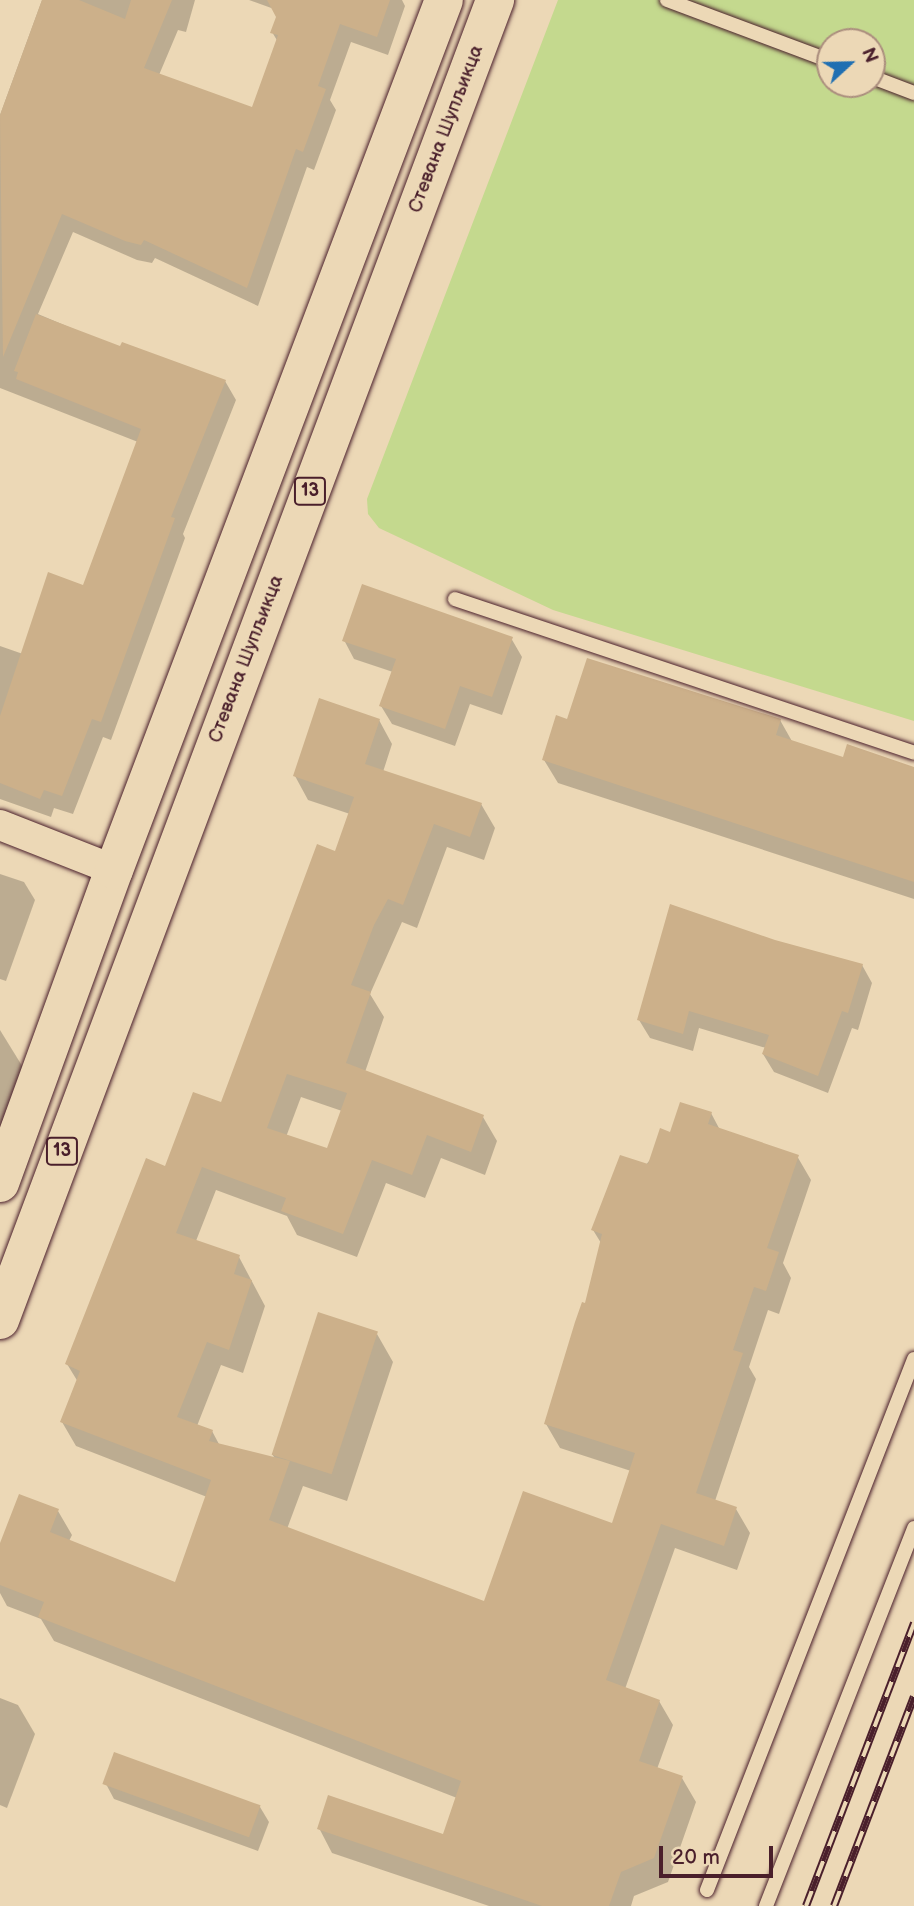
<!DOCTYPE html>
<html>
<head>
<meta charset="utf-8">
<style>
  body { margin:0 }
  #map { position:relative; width:914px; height:1906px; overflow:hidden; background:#ecd8b6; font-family:"Balsamiq Sans",sans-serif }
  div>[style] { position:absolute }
  .green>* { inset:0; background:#c4d98e }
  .shadow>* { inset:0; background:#0003 }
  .building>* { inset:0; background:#ccb08a; transform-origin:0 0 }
  .roads { filter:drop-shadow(0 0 2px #4a1f2b) drop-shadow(0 0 2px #4a1f2b) }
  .lane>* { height:14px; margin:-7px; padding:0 7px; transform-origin:7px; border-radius:7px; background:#ecd8b6 }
  .street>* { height:30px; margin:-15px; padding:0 15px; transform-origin:15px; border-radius:15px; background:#ecd8b6 }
  .primary>* { height:38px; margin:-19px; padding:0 19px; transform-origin:19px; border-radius:19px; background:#ecd8b6 }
  .rail>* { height:8px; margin-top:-4px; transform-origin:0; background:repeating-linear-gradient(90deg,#ecd8b6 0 16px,#4a1f2b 0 32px); box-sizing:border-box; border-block:2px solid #4a1f2b }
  span { translate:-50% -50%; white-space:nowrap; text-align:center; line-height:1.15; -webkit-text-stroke:7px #ecd8b6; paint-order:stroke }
  .shield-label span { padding:2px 5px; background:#ecd8b6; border:2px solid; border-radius:5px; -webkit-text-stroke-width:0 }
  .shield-label { font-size:18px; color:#4a1f2b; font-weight:700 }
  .street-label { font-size:19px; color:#4a1f2b }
  .north { position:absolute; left:816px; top:28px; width:70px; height:70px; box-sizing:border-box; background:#ecd8b6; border:2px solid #ab8e7e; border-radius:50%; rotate:68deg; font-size:19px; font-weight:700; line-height:28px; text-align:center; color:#4a1f2b }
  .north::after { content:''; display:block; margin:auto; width:24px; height:32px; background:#1f6fb2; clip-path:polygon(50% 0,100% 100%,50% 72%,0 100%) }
  .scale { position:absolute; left:659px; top:1846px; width:114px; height:32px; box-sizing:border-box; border:4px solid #4a1f2b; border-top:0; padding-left:9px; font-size:21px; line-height:24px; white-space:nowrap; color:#4a1f2b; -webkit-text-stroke:5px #ecd8b6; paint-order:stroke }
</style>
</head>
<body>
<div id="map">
  <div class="green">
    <i style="clip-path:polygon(evenodd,558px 0,914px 0,914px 721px,553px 610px,379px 528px,368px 514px,367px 499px,558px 0,830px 42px,872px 42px,872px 84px,830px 84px,830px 42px)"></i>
  </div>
  <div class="shadow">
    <i style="clip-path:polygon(42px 0,195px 0,186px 32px,178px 30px,159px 75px,253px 110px,278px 42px,272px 32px,278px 17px,274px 9px,249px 0,402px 0,405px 6px,388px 55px,351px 42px,330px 100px,336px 110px,314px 170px,307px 167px,258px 306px,155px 258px,152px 263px,137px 260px,73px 232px,38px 314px,121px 349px,225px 381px,236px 400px,183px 534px,185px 538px,111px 740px,103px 737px,73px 814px,54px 808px,51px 817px,0 799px,0 646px,23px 654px,84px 587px,138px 442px,0 388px,0 115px)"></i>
    <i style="clip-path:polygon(511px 638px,522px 657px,502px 715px,470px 704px,455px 746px,392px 724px,381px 706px,393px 672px,354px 659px,344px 640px)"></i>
    <i style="clip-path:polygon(evenodd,379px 720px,392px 744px,383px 772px,481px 804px,495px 828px,484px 860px,447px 847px,417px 928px,402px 922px,370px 994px,384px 1017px,365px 1072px,483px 1117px,497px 1141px,485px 1175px,441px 1158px,425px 1198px,386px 1183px,357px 1257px,297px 1235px,287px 1216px,216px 1190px,196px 1241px,239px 1257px,265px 1306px,243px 1373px,221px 1365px,197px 1426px,212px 1431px,220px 1446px,276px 1460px,272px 1454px,377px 1334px,393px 1362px,347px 1501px,303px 1486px,287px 1529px,485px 1604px,613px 1526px,631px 1471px,560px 1448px,546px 1424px,587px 1306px,601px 1243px,593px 1230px,671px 1134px,711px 1113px,720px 1130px,797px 1156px,811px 1180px,783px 1263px,791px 1278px,779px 1314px,768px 1310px,749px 1367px,756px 1379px,715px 1501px,736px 1509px,750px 1533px,737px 1570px,675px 1548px,625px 1689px,659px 1701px,673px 1725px,657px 1769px,682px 1778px,696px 1802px,668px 1882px,634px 1896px,631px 1906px,489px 1906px,332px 1853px,319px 1828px,444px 1836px,457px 1798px,54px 1641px,41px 1619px,7px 1606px,0 1593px,0 1565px,58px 1511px,72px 1535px,69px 1541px,176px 1584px,207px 1497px,76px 1446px,62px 1422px,78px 1382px,67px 1364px,166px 1168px,222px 1105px,336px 853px,350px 814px,308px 800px,295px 776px,379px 720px,301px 1097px,342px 1111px,328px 1150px,286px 1137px,301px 1097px)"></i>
    <i style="clip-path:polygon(780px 720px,793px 743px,844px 760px,914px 768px,914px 899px,558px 783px,544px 760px,569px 721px)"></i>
    <i style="clip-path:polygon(0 874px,24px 882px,35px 900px,6px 981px,0 979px)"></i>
    <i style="clip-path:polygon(774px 942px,862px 965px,872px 983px,858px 1030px,852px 1028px,828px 1093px,774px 1072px,763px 1054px,766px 1048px,699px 1028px,693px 1051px,650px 1038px,639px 1020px)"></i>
    <i style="clip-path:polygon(0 1030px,37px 1090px,0 1128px)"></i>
    <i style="clip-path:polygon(0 1698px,18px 1705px,35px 1734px,7px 1808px,0 1805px)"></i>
    <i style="clip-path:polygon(106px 1784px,260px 1807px,269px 1822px,258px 1851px,114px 1799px)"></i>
  </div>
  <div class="building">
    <i style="clip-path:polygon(42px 0,79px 0,125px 19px,131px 0,172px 0,144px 68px,252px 107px,278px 35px,270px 33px,276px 17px,267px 0,390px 0,377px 37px,340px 24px,318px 86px,326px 89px,303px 152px,296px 149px,247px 288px,144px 240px,141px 245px,125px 241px,62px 214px,3px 357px,0 115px)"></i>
    <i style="clip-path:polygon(36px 314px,120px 346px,122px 342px,226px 380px,171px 517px,175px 518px,101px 722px,92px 719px,62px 796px,44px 790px,40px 799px,0 783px,0 716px,48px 572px,83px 585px,141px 429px,16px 379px,18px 372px,14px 371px)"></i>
    <i style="clip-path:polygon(362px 584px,513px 637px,492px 697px,460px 686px,445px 729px,379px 706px,396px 659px,342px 641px)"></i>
    <i style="clip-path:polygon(587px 658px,781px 719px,776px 735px,843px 757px,847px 744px,914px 767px,914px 882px,542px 760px,556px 715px,567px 719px)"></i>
    <i style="clip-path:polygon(evenodd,319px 698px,380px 719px,365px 764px,482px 803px,470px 837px,434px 824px,403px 905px,388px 899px,374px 925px,351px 985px,371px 992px,346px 1063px,484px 1115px,471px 1152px,427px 1135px,412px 1175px,372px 1160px,343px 1234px,281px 1211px,286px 1198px,202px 1167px,176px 1233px,240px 1255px,234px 1274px,252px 1280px,229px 1350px,207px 1342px,177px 1417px,213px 1430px,209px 1441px,290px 1461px,269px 1520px,484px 1601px,523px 1491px,612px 1523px,635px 1453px,544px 1424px,575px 1322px,582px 1302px,585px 1303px,602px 1234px,591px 1230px,620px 1155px,648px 1164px,660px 1128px,670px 1132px,680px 1102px,712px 1112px,708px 1124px,799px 1155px,767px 1248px,779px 1252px,766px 1291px,754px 1287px,733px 1350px,743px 1353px,696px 1493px,737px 1507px,724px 1546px,661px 1524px,606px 1680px,660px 1700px,639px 1761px,683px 1776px,654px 1858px,621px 1872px,609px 1906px,542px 1906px,317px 1829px,328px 1795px,443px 1834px,461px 1781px,38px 1617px,44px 1602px,0 1585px,0 1543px,19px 1494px,59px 1509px,50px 1532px,175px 1582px,211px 1480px,60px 1422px,80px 1371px,65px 1364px,146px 1158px,165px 1166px,193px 1092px,221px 1102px,317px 844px,335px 851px,354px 797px,293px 776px,319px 698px,287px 1074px,347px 1093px,327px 1148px,267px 1128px,287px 1074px)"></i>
    <i style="clip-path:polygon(670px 904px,775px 940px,863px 964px,848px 1013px,842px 1011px,818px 1076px,762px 1054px,769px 1035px,689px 1011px,683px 1034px,637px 1020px)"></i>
    <i style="left:318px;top:1312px;width:63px;height:150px;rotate:18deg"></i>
    <i style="left:114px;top:1752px;width:156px;height:34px;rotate:20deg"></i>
  </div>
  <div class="roads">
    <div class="lane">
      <i style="left:667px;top:0;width:174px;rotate:20.5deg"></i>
      <i style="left:872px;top:77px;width:45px;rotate:20.9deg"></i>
      <i style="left:455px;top:599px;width:484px;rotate:18.5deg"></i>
      <i style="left:707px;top:1890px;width:570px;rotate:-68.7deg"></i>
      <i style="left:766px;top:1906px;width:406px;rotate:-68.6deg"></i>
    </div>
    <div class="street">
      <i style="left:0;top:825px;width:123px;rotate:21.5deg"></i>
    </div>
    <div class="primary">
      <i style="left:0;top:1183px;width:333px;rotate:-70deg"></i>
      <i style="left:114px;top:870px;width:930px;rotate:-69.23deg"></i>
      <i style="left:0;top:1320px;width:1410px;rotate:-69.44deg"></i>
    </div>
  </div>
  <div class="rail">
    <i style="left:806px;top:1906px;width:303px;rotate:-69.1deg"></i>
    <i style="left:834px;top:1906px;width:224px;rotate:-69.1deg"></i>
  </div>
  <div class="shield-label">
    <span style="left:310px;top:491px">13</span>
    <span style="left:62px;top:1151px">13</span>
  </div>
  <div class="street-label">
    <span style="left:446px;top:129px;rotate:-69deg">Стевана Шупљикца</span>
    <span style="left:246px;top:659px;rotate:-69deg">Стевана Шупљикца</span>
  </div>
  <div class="north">N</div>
  <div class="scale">20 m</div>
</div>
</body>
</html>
